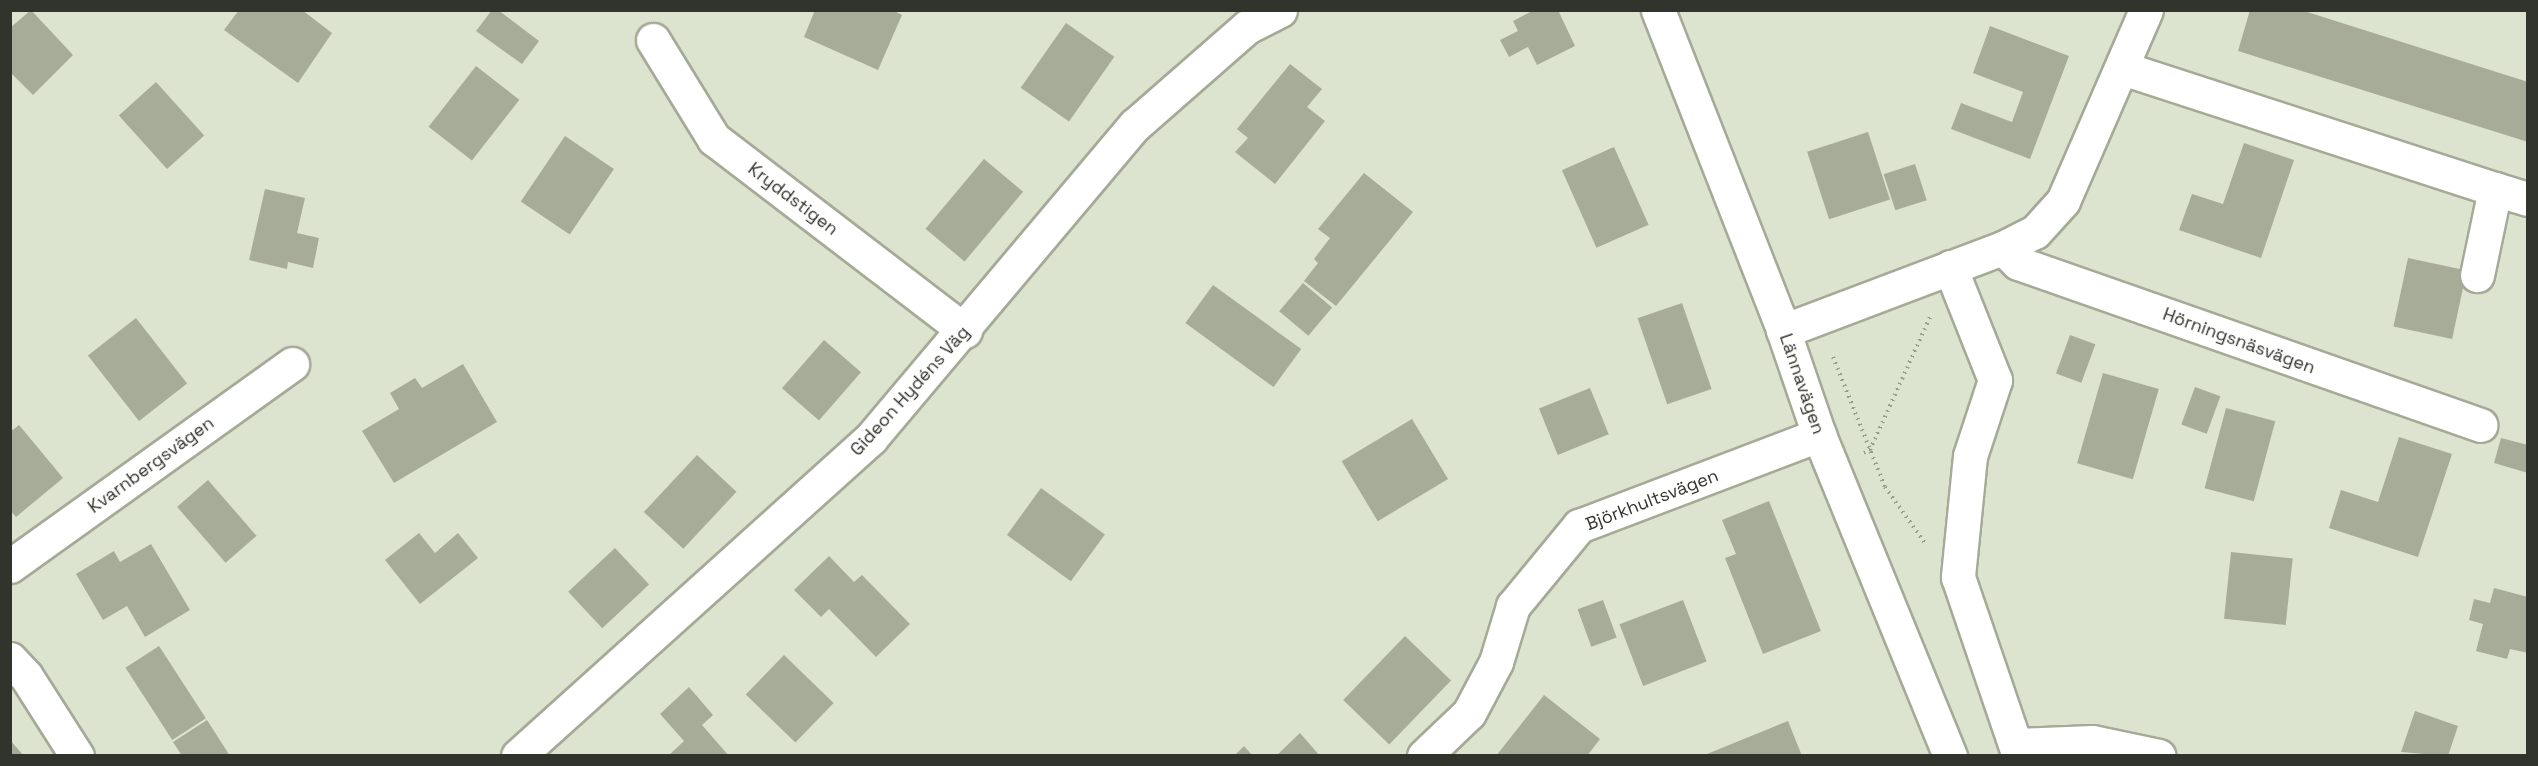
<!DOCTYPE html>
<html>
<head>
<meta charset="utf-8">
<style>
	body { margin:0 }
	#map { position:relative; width:2538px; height:766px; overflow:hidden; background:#dce3ce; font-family:"Space Grotesk",sans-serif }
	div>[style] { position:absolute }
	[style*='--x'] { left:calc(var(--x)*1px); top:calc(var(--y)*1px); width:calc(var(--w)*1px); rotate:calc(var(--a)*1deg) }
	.building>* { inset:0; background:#a6ac98; transform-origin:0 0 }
	.path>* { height:4px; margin-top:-2px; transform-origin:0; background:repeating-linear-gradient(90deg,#959b8b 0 1.5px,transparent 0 6px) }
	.roads { filter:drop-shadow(2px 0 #a4aa96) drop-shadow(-2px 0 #a4aa96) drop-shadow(0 2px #a4aa96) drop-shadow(0 -2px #a4aa96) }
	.minor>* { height:33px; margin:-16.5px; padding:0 16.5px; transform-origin:16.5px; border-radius:16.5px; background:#fff }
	span { translate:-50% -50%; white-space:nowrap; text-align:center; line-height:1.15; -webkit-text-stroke:4.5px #fff; paint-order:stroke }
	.street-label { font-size:18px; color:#31342c }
	.frame { position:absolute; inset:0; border:12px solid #31342c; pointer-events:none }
</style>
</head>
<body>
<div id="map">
	<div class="building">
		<div style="clip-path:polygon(31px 10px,73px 55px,33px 95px,10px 72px,10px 28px)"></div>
		<div style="clip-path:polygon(239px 10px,302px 10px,332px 33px,298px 83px,224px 30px)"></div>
		<div style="clip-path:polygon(492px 10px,498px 10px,539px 41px,522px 64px,476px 31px)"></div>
		<div style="clip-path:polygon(815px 10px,892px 10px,902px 15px,878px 70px,804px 37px)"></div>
		<div style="clip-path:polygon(1534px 10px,1558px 10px,1575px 46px,1537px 65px,1528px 47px,1509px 57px,1500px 40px,1518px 31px,1513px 21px)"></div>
		<div style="clip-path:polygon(2250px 10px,2301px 10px,2528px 82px,2528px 142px,2238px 51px)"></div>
		<div style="left:1066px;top:23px;width:59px;height:79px;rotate:35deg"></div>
		<div style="clip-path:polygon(1990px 26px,2069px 56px,2030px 159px,1951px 129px,1961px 103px,2012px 122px,2023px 92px,1973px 73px)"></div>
		<div style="clip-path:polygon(1290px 64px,1322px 89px,1307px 107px,1325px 121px,1275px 184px,1235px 152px,1248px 138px,1237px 129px)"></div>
		<div style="left:476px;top:66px;width:55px;height:77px;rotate:38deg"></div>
		<div style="left:156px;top:82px;width:72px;height:50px;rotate:48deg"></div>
		<div style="left:1868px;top:132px;width:71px;height:64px;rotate:72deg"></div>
		<div style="left:565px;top:136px;width:59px;height:79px;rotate:34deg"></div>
		<div style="clip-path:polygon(2244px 143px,2294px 160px,2261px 258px,2179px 230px,2192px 194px,2223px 204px)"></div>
		<div style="left:1614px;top:147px;width:85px;height:57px;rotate:66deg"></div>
		<div style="left:984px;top:159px;width:51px;height:91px;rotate:40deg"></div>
		<div style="left:1915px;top:164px;width:38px;height:33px;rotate:72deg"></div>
		<div style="clip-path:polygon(1364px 173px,1413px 212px,1336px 306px,1304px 281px,1318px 263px,1314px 259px,1330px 238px,1318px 229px)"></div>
		<div style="clip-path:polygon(265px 189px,305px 198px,297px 233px,319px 238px,313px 268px,288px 262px,287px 269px,249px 260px)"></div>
		<div style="left:2408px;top:258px;width:60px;height:70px;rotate:12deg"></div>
		<div style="left:1303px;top:283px;width:38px;height:37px;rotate:40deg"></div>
		<div style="left:1213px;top:285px;width:109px;height:47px;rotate:36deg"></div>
		<div style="left:1682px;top:303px;width:91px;height:47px;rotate:71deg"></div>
		<div style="left:136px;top:318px;width:83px;height:61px;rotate:52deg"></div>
		<div style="left:2070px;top:335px;width:27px;height:41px;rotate:20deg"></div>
		<div style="left:824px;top:340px;width:49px;height:64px;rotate:41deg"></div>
		<div style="clip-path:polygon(463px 364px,497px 422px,394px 483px,362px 431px,399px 409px,390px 393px,415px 378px,422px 388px)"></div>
		<div style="left:2103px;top:373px;width:58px;height:94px;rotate:16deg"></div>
		<div style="left:2195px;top:387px;width:27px;height:40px;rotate:20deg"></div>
		<div style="left:1590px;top:388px;width:50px;height:55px;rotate:68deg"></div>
		<div style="left:2226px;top:408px;width:51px;height:83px;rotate:15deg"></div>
		<div style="left:1412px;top:419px;width:70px;height:82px;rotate:59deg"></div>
		<div style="clip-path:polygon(19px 425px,63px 478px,16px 517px,10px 510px,10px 432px)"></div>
		<div style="clip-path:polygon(2399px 437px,2452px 454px,2418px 557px,2329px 528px,2341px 490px,2378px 502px)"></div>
		<div style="clip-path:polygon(2501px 438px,2528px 445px,2528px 473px,2494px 463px)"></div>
		<div style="left:697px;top:455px;width:54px;height:78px;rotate:43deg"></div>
		<div style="left:208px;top:480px;width:74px;height:41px;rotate:49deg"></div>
		<div style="left:1041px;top:488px;width:79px;height:58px;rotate:36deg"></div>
		<div style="clip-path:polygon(1769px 501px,1821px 631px,1763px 654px,1725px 558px,1736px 554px,1722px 520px)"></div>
		<div style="clip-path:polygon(419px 533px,435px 553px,458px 533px,478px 558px,420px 604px,385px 560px)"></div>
		<div style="clip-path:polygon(151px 544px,190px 610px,145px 637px,127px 606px,103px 620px,76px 574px,114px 551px,120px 562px)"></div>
		<div style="left:615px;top:548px;width:50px;height:64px;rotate:47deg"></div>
		<div style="left:2231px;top:552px;width:62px;height:67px;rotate:6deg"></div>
		<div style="clip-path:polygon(829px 556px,854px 582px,862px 575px,910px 624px,876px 657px,829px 609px,821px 617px,794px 590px)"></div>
		<div style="clip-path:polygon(2494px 588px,2528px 597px,2528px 653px,2510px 649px,2507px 659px,2476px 651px,2483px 624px,2469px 620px,2474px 599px,2490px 603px)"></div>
		<div style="left:1603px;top:600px;width:40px;height:27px;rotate:70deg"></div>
		<div style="left:1683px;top:600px;width:66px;height:68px;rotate:69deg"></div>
		<div style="left:1405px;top:636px;width:64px;height:89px;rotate:44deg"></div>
		<div style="left:159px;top:646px;width:86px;height:40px;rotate:57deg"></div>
		<div style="left:784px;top:655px;width:69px;height:55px;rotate:44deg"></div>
		<div style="clip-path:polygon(689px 687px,713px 715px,702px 725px,729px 756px,668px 756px,684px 741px,660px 714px)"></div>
		<div style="clip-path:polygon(1544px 695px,1600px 739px,1587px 756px,1496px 756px)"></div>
		<div style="clip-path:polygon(2415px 711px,2458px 726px,2448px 756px,2401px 752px)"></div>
		<div style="clip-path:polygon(207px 720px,230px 756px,182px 756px,173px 742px)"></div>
		<div style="clip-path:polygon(1788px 721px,1802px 756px,1708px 756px,1707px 754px)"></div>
		<div style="clip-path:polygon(1300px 733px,1320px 756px,1276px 756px)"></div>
		<div style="clip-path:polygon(10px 740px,24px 756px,10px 756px)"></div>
		<div style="clip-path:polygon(1244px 746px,1253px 756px,1234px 756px)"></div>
	</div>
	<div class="path">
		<div style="--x:1833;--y:357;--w:140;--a:68.2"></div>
		<div style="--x:1885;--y:487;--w:69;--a:54.5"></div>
		<div style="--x:1864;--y:453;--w:7;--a:-27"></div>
		<div style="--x:1870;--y:450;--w:148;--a:-65.7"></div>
	</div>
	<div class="roads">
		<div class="minor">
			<div style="--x:1658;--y:10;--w:331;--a:68.6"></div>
			<div style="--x:1779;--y:318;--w:124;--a:71.1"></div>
			<div style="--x:1819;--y:435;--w:347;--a:67.8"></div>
			<div style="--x:653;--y:40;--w:116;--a:58.4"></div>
			<div style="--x:714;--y:139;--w:316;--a:37.4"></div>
			<div style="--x:2122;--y:68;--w:392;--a:18"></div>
			<div style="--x:2495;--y:189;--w:88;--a:101.8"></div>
			<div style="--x:2495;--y:189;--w:34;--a:17"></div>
			<div style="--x:2003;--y:248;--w:21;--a:45"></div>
			<div style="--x:2018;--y:263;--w:490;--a:19.3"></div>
			<div style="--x:1950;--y:267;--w:122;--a:68.3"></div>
			<div style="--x:1995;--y:380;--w:80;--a:108.2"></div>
			<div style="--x:1970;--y:456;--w:122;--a:95.7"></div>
			<div style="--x:1958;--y:577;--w:189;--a:71.2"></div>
			<div style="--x:1783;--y:331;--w:235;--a:-20.7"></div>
			<div style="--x:2003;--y:248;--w:36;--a:-27"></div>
			<div style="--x:2035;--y:232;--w:42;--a:-47.9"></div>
			<div style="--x:2063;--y:201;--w:208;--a:-66.5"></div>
			<div style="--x:10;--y:566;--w:347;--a:-35.6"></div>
			<div style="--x:10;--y:659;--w:23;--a:47"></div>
			<div style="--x:26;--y:676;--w:95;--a:57.5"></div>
			<div style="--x:2017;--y:745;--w:75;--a:-2.3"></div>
			<div style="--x:2092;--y:742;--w:68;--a:11.8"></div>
			<div style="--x:518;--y:756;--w:475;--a:-42"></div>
			<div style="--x:871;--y:438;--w:409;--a:-49.9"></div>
			<div style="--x:1135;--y:125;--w:149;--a:-41.2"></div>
			<div style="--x:1247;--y:27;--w:37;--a:-27"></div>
			<div style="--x:1424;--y:756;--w:62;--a:-43.7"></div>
			<div style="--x:1469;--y:713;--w:58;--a:-62.1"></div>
			<div style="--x:1496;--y:662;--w:59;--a:-73.1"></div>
			<div style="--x:1513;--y:606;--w:104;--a:-50.5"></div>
			<div style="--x:1579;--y:526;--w:257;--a:-20.8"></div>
		</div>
	</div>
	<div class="street-label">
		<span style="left:793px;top:199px;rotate:37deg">Kryddstigen</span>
		<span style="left:2239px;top:341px;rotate:20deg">Hörningsnäsvägen</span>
		<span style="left:1802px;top:384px;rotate:71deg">Lännavägen</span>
		<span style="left:910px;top:391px;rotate:-48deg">Gideon Hydéns Väg</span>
		<span style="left:151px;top:465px;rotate:-36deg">Kvarnbergsvägen</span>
		<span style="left:1652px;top:500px;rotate:-21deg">Björkhultsvägen</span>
	</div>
	<div class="frame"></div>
</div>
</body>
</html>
